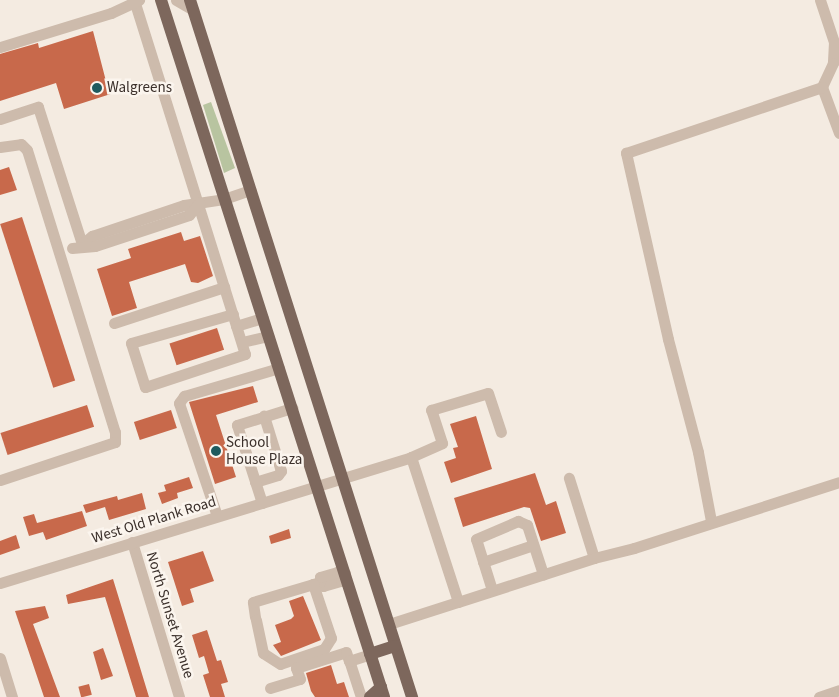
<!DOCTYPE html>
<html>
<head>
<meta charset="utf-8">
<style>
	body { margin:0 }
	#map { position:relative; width:839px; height:697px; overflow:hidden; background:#f4ebe1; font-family:"Source Sans 3",sans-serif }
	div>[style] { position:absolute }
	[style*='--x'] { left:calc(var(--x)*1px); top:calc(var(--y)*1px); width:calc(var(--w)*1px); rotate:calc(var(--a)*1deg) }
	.green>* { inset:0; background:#b8c4a0 }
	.building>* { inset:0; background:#c8694b; transform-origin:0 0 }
	.minor>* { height:11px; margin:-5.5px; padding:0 5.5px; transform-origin:5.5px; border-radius:5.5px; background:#cdbbac }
	.major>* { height:12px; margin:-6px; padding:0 6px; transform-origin:6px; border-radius:6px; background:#7d675c }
	.dots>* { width:14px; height:14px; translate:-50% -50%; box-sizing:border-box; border:2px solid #fbf5ee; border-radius:50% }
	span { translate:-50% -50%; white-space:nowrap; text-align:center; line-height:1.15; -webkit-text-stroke:5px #fbf5ee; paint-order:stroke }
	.poi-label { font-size:15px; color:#3b302b }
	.left { translate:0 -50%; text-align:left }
	.street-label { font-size:15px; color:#3b302b }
</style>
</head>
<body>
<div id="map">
	<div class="green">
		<div style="clip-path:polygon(211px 102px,235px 168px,224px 173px,203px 105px)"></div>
	</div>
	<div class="building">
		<div style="clip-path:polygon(93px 31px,107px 85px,117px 82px,120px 91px,64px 109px,56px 83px,0 101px,0 54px,38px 43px,39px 48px)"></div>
		<div style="clip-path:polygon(9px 167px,17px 190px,0 195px,0 170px)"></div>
		<div style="left:22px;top:217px;width:172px;height:23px;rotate:72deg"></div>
		<div style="clip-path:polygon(181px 232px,184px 241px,200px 236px,213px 276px,198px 283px,191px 282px,185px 264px,129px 282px,137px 308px,112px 316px,97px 269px,131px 258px,128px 249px)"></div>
		<div style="left:217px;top:328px;width:23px;height:50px;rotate:72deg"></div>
		<div style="clip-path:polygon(253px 386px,258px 402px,216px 415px,236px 477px,215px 484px,189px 402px)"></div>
		<div style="left:87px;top:405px;width:23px;height:91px;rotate:72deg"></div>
		<div style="left:171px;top:410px;width:19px;height:39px;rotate:72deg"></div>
		<div style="clip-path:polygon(476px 416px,492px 469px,451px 483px,444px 462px,456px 458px,453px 448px,458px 447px,450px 424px)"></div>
		<div style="clip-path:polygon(535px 473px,546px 505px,556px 501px,566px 533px,541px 541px,530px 508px,524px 507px,463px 527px,454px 498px)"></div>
		<div style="clip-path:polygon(189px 477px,193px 488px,177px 493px,178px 498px,162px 504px,158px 493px,166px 491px,164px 485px)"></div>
		<div style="clip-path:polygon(142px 493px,146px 509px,109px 520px,105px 507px,86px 513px,83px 505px,117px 496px,118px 500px)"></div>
		<div style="clip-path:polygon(82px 511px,87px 526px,46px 540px,43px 532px,29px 536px,23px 517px,34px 514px,37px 523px)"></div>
		<div style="clip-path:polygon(289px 529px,291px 538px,271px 544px,269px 536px)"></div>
		<div style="clip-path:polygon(16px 535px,20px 548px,0 555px,0 541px)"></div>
		<div style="clip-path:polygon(203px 551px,214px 581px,190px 589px,194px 602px,182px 606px,168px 562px)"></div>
		<div style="clip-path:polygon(113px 579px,128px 628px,149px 697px,136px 697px,105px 597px,68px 604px,66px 595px)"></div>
		<div style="clip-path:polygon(303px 596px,321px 640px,281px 656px,273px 645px,281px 642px,275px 625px,291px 619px,294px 616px,289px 601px)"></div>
		<div style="clip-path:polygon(45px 606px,49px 618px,33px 624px,60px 697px,44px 697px,15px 611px)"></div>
		<div style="clip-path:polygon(207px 630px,217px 661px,221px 660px,228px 682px,221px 684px,225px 697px,210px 697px,203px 675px,209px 673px,204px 656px,199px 658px,192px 635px)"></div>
		<div style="clip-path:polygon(103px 648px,113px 676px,101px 680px,93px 652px)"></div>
		<div style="clip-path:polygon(331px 665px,337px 684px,344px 682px,349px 697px,315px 697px,311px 691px,306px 673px)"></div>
		<div style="left:89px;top:684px;width:11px;height:11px;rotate:75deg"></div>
	</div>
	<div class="minor">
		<div style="--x:134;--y:0;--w:371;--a:72.6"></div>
		<div style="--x:245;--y:354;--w:105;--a:161.7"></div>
		<div style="--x:145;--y:387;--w:46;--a:-107.7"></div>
		<div style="--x:131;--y:343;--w:106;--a:-15.9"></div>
		<div style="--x:176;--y:0;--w:20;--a:30"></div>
		<div style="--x:820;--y:0;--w:44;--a:71.6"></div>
		<div style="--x:834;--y:42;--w:21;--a:93"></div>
		<div style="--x:833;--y:63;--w:26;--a:115"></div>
		<div style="--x:822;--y:87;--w:49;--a:69.7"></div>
		<div style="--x:0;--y:47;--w:116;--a:-17"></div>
		<div style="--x:111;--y:13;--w:31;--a:-25"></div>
		<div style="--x:0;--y:119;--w:40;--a:-18"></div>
		<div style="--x:38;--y:107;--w:144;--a:72.2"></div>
		<div style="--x:0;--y:147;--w:21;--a:-8"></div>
		<div style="--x:21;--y:144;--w:8;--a:45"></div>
		<div style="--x:27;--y:150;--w:295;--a:72.7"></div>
		<div style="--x:115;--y:432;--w:10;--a:90"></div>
		<div style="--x:115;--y:442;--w:121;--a:161.7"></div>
		<div style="--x:82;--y:244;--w:13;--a:-39"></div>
		<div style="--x:92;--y:236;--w:97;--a:-18.6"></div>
		<div style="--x:184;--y:205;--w:40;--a:-8.5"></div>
		<div style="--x:224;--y:199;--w:28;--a:-19"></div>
		<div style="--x:72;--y:248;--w:23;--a:-5"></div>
		<div style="--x:95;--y:246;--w:99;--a:-18.3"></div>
		<div style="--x:189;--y:215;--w:16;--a:-50"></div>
		<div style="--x:114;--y:323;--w:116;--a:-18.1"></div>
		<div style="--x:236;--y:326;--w:28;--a:-17"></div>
		<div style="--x:242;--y:342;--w:27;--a:-13"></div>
		<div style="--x:411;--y:457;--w:152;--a:72"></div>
		<div style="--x:458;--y:602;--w:143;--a:-17.9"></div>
		<div style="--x:594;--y:558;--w:84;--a:-107.4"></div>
		<div style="--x:255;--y:482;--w:24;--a:-17"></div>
		<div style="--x:278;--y:475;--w:5;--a:-53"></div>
		<div style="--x:281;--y:471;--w:58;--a:-107.2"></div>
		<div style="--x:262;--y:503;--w:82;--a:-107.8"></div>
		<div style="--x:237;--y:425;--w:58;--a:-17.2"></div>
		<div style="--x:217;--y:516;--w:119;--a:-108.6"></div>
		<div style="--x:179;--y:403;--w:9;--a:-54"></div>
		<div style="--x:184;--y:396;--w:99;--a:-16.4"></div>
		<div style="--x:711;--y:521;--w:70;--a:-100.7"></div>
		<div style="--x:698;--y:452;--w:117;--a:-104.9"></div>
		<div style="--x:668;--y:339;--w:191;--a:-102.7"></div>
		<div style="--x:626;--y:153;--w:207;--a:-18.6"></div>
		<div style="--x:132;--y:542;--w:162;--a:73.1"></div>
		<div style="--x:594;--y:558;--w:41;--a:-14"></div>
		<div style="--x:634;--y:548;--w:215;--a:-17.8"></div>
		<div style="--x:483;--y:562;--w:53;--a:-18.8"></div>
		<div style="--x:320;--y:582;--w:5;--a:53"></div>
		<div style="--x:323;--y:586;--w:19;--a:-16"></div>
		<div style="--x:341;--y:581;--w:7;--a:-82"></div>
		<div style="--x:0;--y:583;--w:430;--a:-17"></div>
		<div style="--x:411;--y:457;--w:34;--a:-24"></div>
		<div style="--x:442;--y:443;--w:35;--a:-108"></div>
		<div style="--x:431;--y:410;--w:59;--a:-16.6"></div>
		<div style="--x:488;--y:393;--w:41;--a:71.6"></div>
		<div style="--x:313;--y:584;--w:7;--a:-16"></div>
		<div style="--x:320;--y:582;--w:5;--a:-90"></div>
		<div style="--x:320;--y:577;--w:18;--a:-16"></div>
		<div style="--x:337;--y:572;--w:8;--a:7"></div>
		<div style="--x:492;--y:590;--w:53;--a:-107.4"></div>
		<div style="--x:476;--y:539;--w:46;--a:-23.2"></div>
		<div style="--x:518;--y:521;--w:10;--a:24"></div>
		<div style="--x:527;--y:525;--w:52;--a:71.9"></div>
		<div style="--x:255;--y:617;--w:15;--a:-98"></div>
		<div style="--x:253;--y:602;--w:63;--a:-16.7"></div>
		<div style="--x:313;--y:584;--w:57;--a:71.6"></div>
		<div style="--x:331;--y:638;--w:13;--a:122"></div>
		<div style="--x:324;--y:649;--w:46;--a:161.2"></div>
		<div style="--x:280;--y:664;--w:20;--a:-147"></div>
		<div style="--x:263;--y:653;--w:34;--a:-102"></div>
		<div style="--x:389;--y:624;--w:72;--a:-17.7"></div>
		<div style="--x:0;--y:658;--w:41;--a:72.9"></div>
		<div style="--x:270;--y:688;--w:31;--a:-17"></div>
		<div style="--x:300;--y:679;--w:12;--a:-110"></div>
		<div style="--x:296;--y:668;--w:52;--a:-17.7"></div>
		<div style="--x:346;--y:652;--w:9;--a:72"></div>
		<div style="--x:361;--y:697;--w:38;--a:-108"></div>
		<div style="--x:349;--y:661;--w:22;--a:-18"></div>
		<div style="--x:819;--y:697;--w:21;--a:-19"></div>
	</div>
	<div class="major">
		<div style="--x:161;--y:0;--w:732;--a:72.26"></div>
		<div style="--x:190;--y:0;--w:732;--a:72.33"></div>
		<div style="--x:370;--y:654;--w:26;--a:-18"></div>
		<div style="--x:370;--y:697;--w:15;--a:-42"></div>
	</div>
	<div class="dots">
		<div style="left:97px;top:88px;background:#1f5a5e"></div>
		<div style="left:216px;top:451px;background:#1f5a5e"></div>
	</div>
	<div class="poi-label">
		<span class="left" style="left:107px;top:88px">Walgreens</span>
		<span class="left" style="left:226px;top:451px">School<br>House Plaza</span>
	</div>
	<div class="street-label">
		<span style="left:154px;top:520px;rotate:-17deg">West Old Plank Road</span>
		<span style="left:170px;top:615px;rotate:73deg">North Sunset Avenue</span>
	</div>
</div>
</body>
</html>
